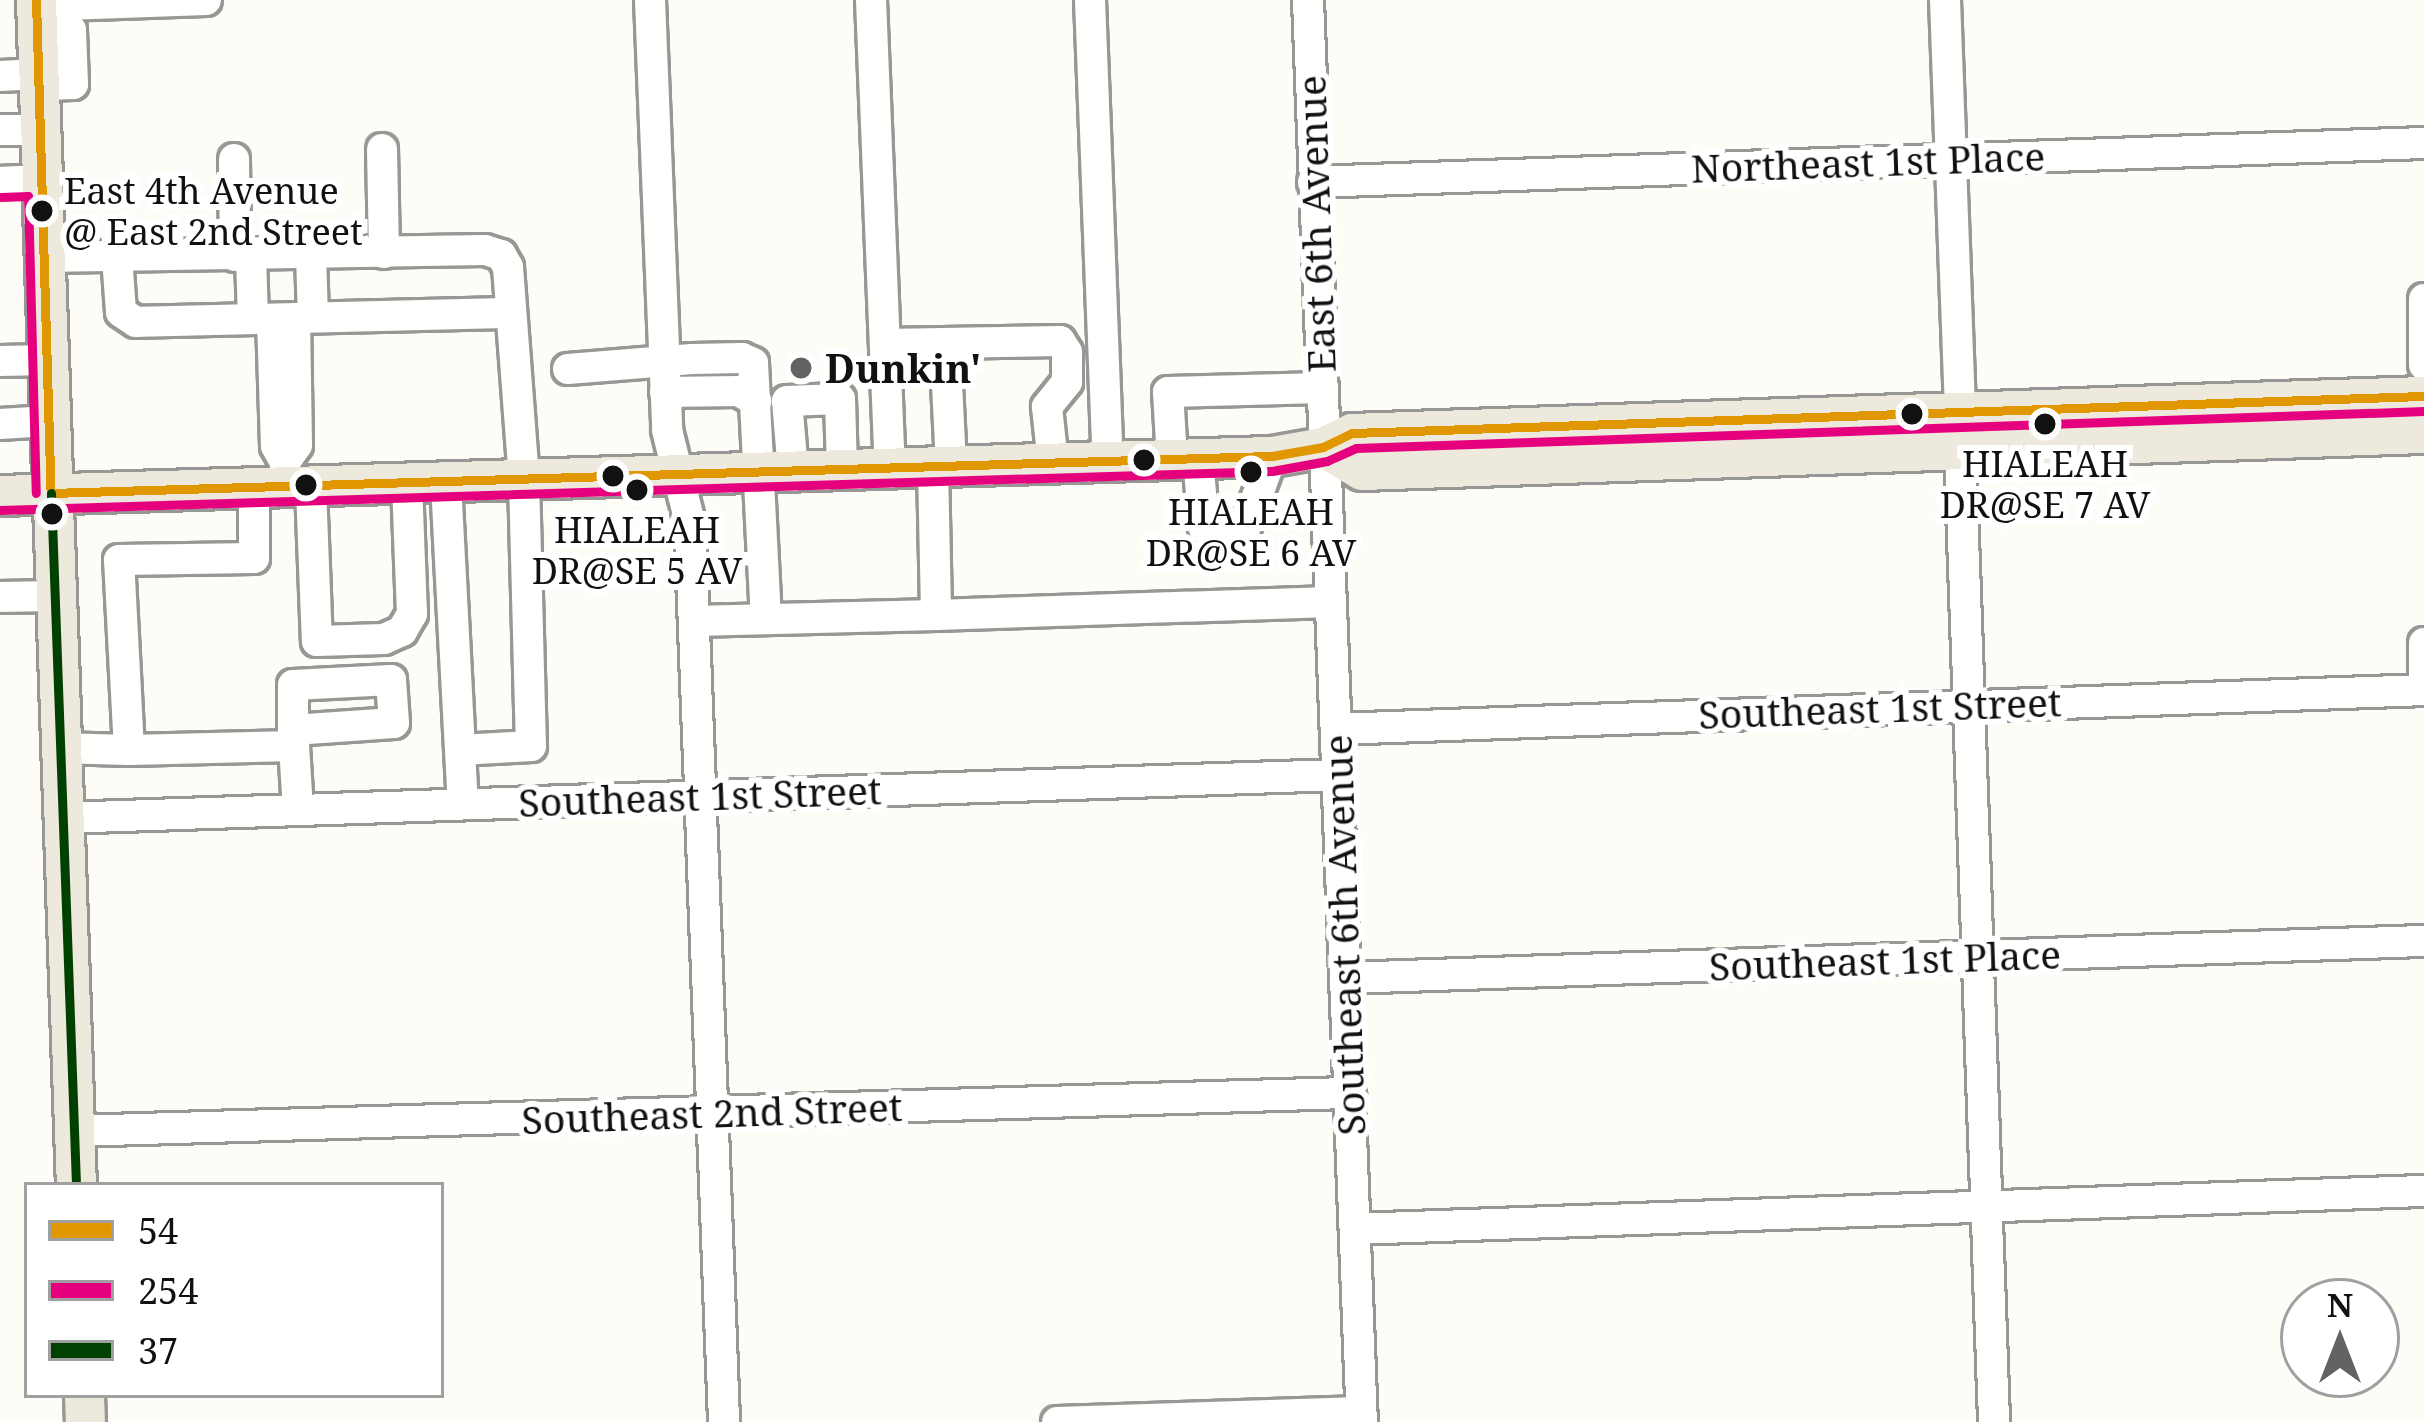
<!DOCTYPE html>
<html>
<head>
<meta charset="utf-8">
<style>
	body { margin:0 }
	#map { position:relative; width:2424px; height:1422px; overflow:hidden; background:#fdfcf7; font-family:"Noto Serif",serif }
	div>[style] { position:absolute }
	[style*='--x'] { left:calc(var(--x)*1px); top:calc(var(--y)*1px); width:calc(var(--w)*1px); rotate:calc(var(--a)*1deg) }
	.roads { filter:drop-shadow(3px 0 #979795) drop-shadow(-3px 0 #979795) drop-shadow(0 3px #979795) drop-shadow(0 -3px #979795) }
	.minor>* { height:30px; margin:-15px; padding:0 15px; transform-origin:15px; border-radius:15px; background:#fffffe }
	.major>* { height:39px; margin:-19.5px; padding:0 19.5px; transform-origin:19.5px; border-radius:19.5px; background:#ede9dc }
	.bus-1>* { height:9px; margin:-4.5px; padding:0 4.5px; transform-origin:4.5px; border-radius:4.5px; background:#e09702 }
	.bus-2>* { height:9px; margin:-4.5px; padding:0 4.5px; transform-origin:4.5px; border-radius:4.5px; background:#e5007d }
	.bus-3>* { height:9px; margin:-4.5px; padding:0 4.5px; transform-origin:4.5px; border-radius:4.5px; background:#004000 }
	.dots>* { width:33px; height:33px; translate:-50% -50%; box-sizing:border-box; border:6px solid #fff; border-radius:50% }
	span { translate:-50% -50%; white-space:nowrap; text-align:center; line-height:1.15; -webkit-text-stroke:12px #fff; paint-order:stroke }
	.bus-label { font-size:36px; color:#111 }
	.left { translate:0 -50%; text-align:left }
	.street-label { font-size:39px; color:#111 }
	.poi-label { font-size:39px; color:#111; font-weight:700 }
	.legend { position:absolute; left:24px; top:1182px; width:420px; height:216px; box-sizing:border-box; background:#fff; border:3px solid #a0a0a0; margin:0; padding:15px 21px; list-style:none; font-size:36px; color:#111 }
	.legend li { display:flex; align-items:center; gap:24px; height:60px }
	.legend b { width:60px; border:3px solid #a0a0a0 }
	.north { position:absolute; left:2280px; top:1278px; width:120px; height:120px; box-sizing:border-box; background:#fff; border:3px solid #a0a0a0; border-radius:50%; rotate:0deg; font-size:33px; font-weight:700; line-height:48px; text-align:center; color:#111 }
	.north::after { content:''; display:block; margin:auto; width:42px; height:54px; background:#646362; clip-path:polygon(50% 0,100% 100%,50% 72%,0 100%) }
</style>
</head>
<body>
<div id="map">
	<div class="roads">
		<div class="minor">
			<div style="--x:650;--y:0;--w:430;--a:87.7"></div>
			<div style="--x:667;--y:430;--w:96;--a:76.1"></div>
			<div style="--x:690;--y:523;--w:900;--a:87.83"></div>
			<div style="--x:871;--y:0;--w:468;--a:87.7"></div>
			<div style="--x:1090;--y:0;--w:462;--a:87.8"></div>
			<div style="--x:1308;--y:0;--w:1423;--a:87.83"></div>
			<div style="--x:1945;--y:0;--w:412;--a:87.9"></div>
			<div style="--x:36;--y:6;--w:170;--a:-2"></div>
			<div style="--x:37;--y:30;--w:34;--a:0"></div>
			<div style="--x:71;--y:30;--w:54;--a:87.9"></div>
			<div style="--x:73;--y:84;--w:34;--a:178"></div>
			<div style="--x:0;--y:76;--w:39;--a:-3"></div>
			<div style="--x:0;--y:130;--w:41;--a:0"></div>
			<div style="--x:382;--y:149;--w:104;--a:88.9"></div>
			<div style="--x:234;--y:159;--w:97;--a:89.4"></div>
			<div style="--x:0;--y:182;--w:43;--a:-2.7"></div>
			<div style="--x:1313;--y:182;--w:1112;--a:-2.01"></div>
			<div style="--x:311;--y:255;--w:62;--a:88.2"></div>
			<div style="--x:251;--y:256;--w:63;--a:88.2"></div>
			<div style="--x:44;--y:257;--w:441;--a:-0.9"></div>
			<div style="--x:485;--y:250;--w:17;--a:17"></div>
			<div style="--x:501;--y:255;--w:14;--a:60"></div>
			<div style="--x:508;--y:267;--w:214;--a:85.7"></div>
			<div style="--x:524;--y:480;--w:266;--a:88.5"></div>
			<div style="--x:531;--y:746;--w:71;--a:176.8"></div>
			<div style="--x:117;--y:257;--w:55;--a:85.8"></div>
			<div style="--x:121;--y:312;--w:18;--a:34"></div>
			<div style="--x:136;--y:322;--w:375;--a:-1.4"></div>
			<div style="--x:2424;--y:299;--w:66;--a:90"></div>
			<div style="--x:272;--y:319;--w:127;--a:88.2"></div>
			<div style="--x:276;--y:446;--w:18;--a:61"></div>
			<div style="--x:285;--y:462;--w:26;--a:90"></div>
			<div style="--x:945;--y:343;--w:124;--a:87.2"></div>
			<div style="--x:885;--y:344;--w:175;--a:-1"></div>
			<div style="--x:1060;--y:341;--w:13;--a:58"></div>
			<div style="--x:1067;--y:352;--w:30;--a:90"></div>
			<div style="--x:1067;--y:382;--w:32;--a:129"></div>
			<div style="--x:1047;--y:407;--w:56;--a:83.9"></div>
			<div style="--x:0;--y:361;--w:47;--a:-1.2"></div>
			<div style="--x:568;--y:369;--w:124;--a:-4.6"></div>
			<div style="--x:692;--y:359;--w:50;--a:-1.1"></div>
			<div style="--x:742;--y:358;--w:12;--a:24"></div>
			<div style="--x:753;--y:363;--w:256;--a:87.1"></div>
			<div style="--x:665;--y:392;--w:73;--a:-0.8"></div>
			<div style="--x:738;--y:391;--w:21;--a:29"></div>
			<div style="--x:0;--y:424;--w:49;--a:-3.5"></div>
			<div style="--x:1960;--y:451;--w:972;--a:87.99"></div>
			<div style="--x:1198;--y:458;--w:70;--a:85.1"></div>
			<div style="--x:1204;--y:528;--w:42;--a:-2.7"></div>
			<div style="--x:1246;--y:526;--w:75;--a:-69.6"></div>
			<div style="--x:1172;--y:459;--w:67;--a:-93.4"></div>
			<div style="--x:1168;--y:392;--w:154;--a:-1.5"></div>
			<div style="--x:285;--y:462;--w:21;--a:-55"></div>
			<div style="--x:297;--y:445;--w:127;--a:-90.9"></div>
			<div style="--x:933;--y:467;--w:148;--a:88.8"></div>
			<div style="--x:936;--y:615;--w:395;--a:-1.9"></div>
			<div style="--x:793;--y:471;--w:70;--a:-94.9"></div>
			<div style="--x:787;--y:401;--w:53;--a:-2.2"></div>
			<div style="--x:840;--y:399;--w:71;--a:88.4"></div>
			<div style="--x:446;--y:483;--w:321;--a:87"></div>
			<div style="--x:311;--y:488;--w:153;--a:87.8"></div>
			<div style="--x:317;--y:641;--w:67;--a:-1.7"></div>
			<div style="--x:384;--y:639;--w:20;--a:-24"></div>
			<div style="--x:402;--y:631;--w:20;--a:-60"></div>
			<div style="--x:412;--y:614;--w:130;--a:-92.2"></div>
			<div style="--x:0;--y:597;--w:54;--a:-1.1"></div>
			<div style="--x:694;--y:621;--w:242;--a:-1.4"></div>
			<div style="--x:2424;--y:643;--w:38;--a:90"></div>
			<div style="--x:1336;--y:729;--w:1089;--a:-2.05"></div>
			<div style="--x:293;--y:730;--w:101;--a:-4"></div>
			<div style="--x:394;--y:723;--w:43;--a:-94"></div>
			<div style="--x:391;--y:680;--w:98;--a:177.1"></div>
			<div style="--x:293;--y:685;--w:45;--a:90"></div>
			<div style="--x:293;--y:730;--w:16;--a:86"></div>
			<div style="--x:59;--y:748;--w:70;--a:1.6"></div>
			<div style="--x:129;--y:750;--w:190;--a:-93"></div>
			<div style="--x:119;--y:560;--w:135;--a:-0.8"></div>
			<div style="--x:254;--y:558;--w:68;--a:-90"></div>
			<div style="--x:129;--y:750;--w:165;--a:-1.4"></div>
			<div style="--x:294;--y:746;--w:63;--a:86.4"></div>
			<div style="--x:62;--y:818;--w:1277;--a:-1.93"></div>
			<div style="--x:1346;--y:978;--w:1079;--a:-1.97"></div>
			<div style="--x:74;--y:1131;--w:1277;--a:-1.71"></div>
			<div style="--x:1355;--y:1229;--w:1070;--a:-2.04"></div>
			<div style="--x:1057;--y:1422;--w:304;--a:-1.9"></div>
		</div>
		<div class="major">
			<div style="--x:36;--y:0;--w:1186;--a:88.07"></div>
			<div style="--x:1323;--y:447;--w:45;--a:30.5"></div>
			<div style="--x:1362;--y:470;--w:1063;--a:-2"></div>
			<div style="--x:0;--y:495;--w:1273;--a:-1.76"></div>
			<div style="--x:1272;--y:456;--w:52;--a:-10"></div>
			<div style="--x:1323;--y:447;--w:32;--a:-26"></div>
			<div style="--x:1352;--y:433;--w:1073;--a:-1.98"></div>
			<div style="--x:84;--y:1395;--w:27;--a:88"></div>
		</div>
	</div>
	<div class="bus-1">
		<div style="--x:36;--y:0;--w:493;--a:88.3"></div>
		<div style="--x:51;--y:493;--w:1222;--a:-1.74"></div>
		<div style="--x:1272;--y:456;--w:52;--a:-10"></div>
		<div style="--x:1323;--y:447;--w:32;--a:-26"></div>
		<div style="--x:1352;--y:433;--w:1073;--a:-1.98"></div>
	</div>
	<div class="bus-2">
		<div style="--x:1;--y:197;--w:27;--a:-2"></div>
		<div style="--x:28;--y:196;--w:297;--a:88.5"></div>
		<div style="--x:0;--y:510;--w:1273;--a:-1.76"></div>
		<div style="--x:1272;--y:471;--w:56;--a:-10.3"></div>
		<div style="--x:1327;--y:461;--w:32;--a:-24"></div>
		<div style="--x:1356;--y:448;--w:1069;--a:-1.98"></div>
	</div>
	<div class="bus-3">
		<div style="--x:51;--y:493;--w:692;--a:87.93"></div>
	</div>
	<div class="dots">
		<div style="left:42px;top:211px;background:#111"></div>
		<div style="left:801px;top:368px;background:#646362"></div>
		<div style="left:1912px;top:414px;background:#111"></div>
		<div style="left:2045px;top:424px;background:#111"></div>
		<div style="left:1144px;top:460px;background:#111"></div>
		<div style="left:1251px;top:472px;background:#111"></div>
		<div style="left:613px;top:476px;background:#111"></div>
		<div style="left:306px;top:485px;background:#111"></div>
		<div style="left:637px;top:490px;background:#111"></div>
		<div style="left:52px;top:514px;background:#111"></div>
	</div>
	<div class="bus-label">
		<span class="left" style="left:64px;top:211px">East 4th Avenue<br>@ East 2nd Street</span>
		<span style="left:2045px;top:484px">HIALEAH<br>DR@SE 7 AV</span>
		<span style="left:1251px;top:532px">HIALEAH<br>DR@SE 6 AV</span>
		<span style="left:637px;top:550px">HIALEAH<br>DR@SE 5 AV</span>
	</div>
	<div class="street-label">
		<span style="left:1868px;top:162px;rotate:-2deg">Northeast 1st Place</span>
		<span style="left:1316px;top:224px;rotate:-92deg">East 6th Avenue</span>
		<span style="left:1880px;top:708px;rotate:-2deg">Southeast 1st Street</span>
		<span style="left:700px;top:796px;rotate:-2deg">Southeast 1st Street</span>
		<span style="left:1344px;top:935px;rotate:-92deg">Southeast 6th Avenue</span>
		<span style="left:1885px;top:960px;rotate:-2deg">Southeast 1st Place</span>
		<span style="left:712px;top:1113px;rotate:-2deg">Southeast 2nd Street</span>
	</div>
	<div class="poi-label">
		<span class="left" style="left:825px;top:368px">Dunkin'</span>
	</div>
	<ul class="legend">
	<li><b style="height:15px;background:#e09702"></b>54</li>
	<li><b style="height:15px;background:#e5007d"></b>254</li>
	<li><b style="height:15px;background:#004000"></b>37</li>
	</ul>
	<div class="north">N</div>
</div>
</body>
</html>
